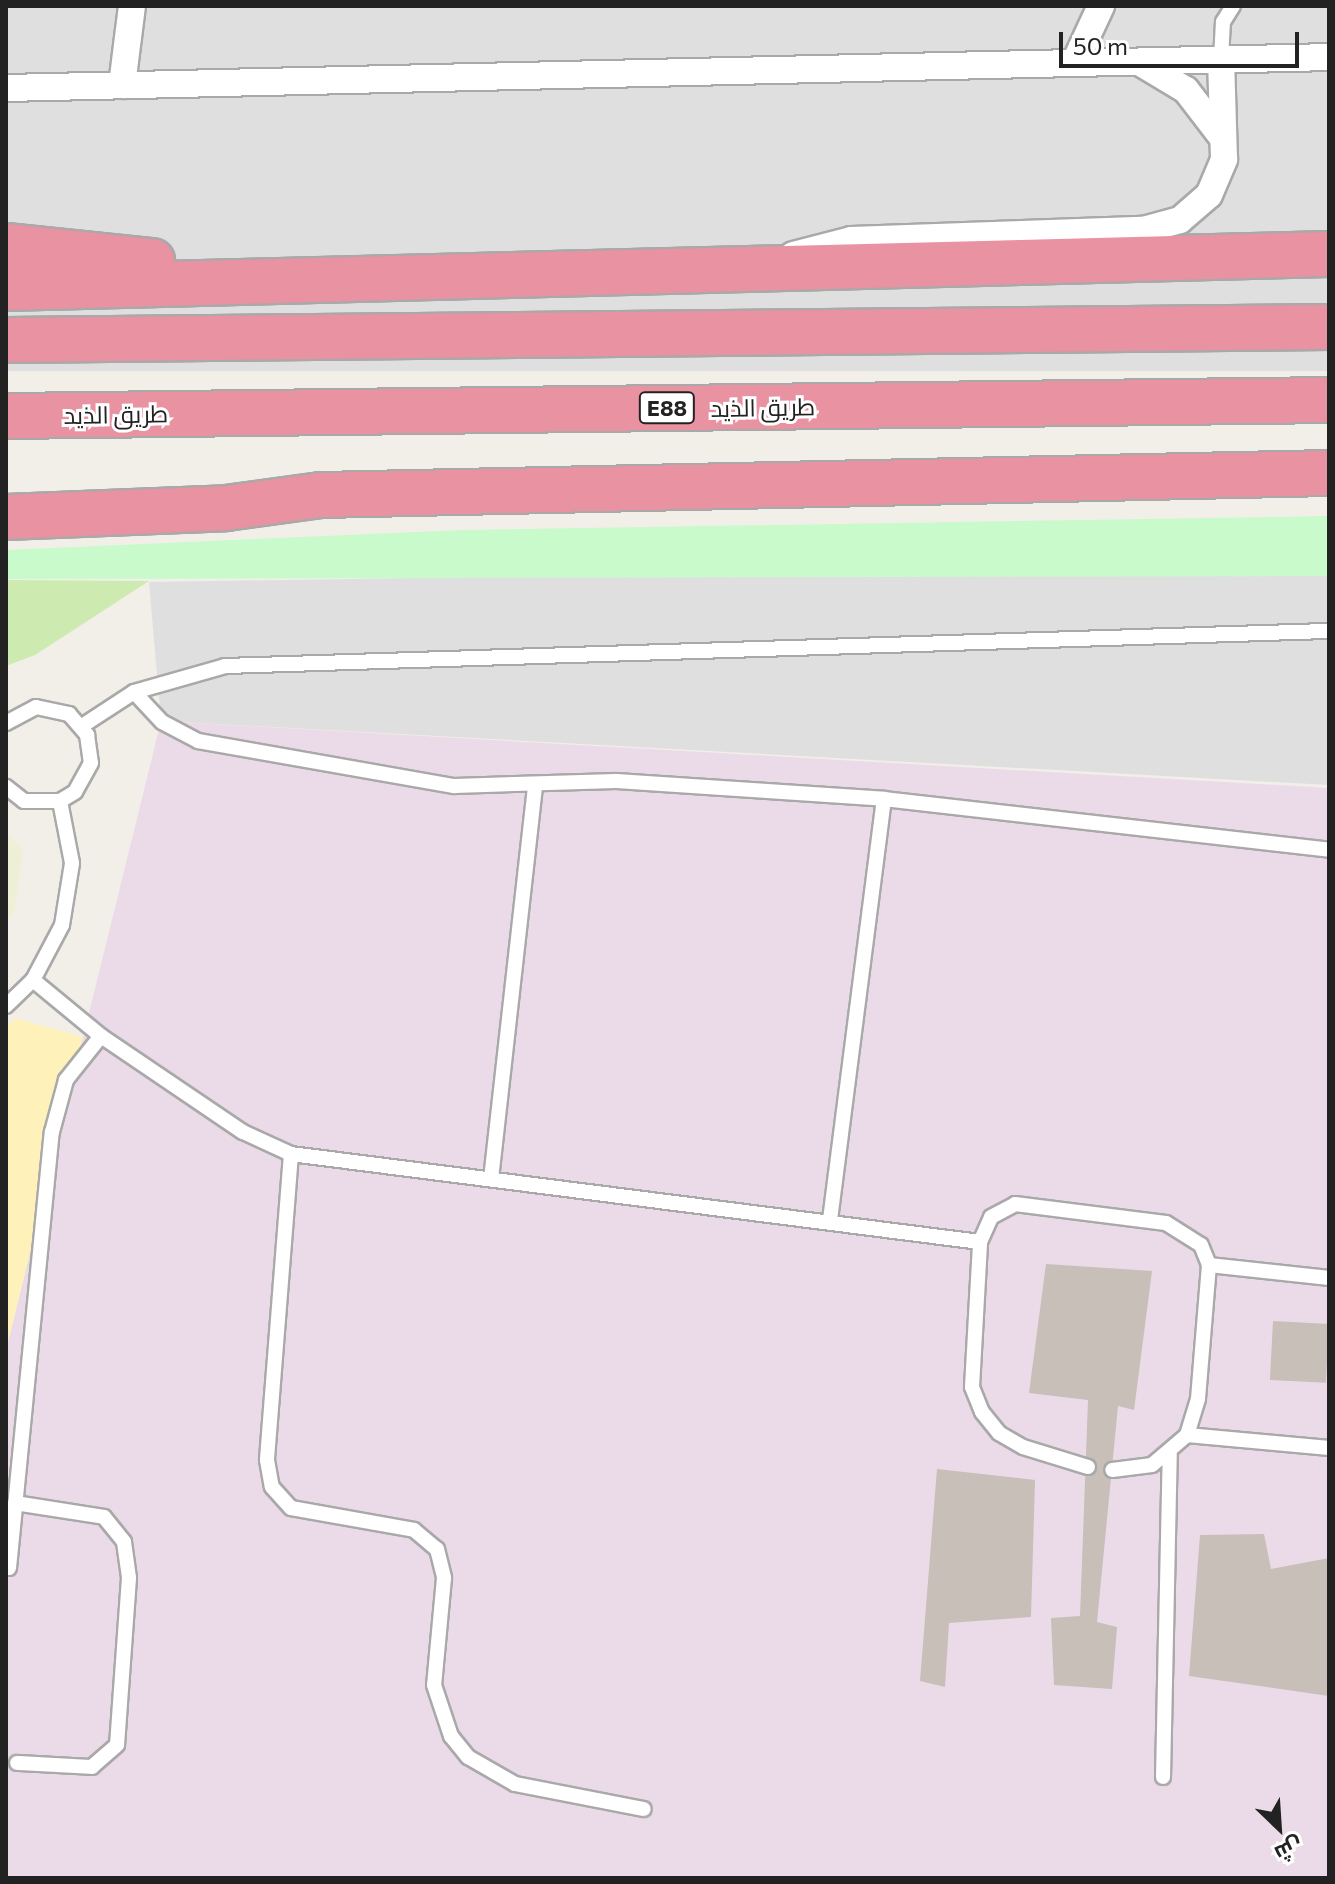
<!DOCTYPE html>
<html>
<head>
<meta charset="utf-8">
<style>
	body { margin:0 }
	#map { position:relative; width:1335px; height:1884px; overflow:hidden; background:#f2efe9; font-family:Commissioner,Cairo,sans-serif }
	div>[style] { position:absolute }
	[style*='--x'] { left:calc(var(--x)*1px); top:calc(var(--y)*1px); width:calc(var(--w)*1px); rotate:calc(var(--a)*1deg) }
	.residential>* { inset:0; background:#e0dfdf; transform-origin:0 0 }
	.industrial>* { inset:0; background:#ebdbe8 }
	.farmland>* { inset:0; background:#eef0d5 }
	.grass>* { inset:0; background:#cdebb0 }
	.sand>* { inset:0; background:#fff1ba }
	.park>* { inset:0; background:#c8facc }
	.building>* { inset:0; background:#c7bfb8; transform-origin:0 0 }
	.roads { filter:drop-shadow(2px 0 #a9a9a9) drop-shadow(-2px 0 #a9a9a9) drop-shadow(0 2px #a9a9a9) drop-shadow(0 -2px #a9a9a9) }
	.lane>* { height:14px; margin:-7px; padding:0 7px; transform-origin:7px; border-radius:7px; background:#fff }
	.street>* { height:26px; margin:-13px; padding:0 13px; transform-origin:13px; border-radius:13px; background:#fff }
	.highway>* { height:44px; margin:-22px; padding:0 22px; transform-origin:22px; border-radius:22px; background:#e892a2 }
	span { translate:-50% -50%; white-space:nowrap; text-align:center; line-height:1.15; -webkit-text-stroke:6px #fff; paint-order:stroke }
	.shield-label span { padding:2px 6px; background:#fff; border:2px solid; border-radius:6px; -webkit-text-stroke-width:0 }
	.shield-label { font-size:22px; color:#222; font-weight:700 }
	.street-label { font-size:24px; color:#222 }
	.frame { position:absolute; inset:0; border:8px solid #222; pointer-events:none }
	.north { position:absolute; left:1239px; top:1788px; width:80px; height:80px; -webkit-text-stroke:6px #fff; paint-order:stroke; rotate:155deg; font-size:22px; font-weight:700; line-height:32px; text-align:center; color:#222 }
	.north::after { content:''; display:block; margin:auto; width:28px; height:36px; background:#222; clip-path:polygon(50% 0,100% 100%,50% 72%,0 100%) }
	.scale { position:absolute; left:1059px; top:32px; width:240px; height:36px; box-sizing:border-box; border:4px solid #222; border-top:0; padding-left:10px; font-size:24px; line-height:28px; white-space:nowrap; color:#222; -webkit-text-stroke:6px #fff; paint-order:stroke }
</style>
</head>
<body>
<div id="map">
	<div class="residential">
		<div style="left:6px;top:6px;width:1323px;height:365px"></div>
		<div style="clip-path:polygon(1329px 564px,1329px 785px,161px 721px,149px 582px)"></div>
	</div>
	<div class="industrial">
		<div style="clip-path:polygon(161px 721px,1329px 788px,1329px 1878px,6px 1878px,6px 1350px)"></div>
	</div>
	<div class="farmland">
		<div style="clip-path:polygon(6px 832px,23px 850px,14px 913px,6px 921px)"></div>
	</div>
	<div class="grass">
		<div style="clip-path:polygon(6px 580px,149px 581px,35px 655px,6px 666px)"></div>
	</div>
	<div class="sand">
		<div style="clip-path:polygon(15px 1018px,83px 1037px,6px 1350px,6px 1028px)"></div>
	</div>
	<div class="park">
		<div style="clip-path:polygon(1329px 516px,1329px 576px,6px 579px,6px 550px,462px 530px)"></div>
	</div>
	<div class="building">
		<div style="clip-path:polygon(1046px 1264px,1152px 1271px,1134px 1410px,1118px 1406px,1097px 1622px,1117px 1627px,1112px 1689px,1054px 1685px,1051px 1618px,1080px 1616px,1088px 1400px,1029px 1393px)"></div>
		<div style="left:1273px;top:1321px;width:56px;height:59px;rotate:3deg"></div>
		<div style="clip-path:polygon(937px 1469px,1035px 1480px,1031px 1617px,949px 1623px,945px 1687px,920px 1681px)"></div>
		<div style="clip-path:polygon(1264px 1534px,1271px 1569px,1329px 1558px,1329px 1696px,1189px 1676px,1200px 1535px)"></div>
	</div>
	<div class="roads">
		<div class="lane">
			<div style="--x:1221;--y:59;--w:37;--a:-87"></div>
			<div style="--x:1223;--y:22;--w:19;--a:-58"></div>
			<div style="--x:134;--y:692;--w:41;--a:47"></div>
			<div style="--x:162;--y:722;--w:41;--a:27.8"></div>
			<div style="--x:198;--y:741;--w:260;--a:10"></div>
			<div style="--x:454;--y:786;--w:162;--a:-1.8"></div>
			<div style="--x:616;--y:781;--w:269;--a:3.8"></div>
			<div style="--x:884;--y:799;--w:448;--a:6.5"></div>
			<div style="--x:6;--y:723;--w:34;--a:-28"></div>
			<div style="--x:36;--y:707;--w:34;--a:12"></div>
			<div style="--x:69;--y:714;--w:28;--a:49"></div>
			<div style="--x:87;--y:735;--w:28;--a:82"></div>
			<div style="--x:91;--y:763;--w:33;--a:119"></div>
			<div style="--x:75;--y:792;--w:17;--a:149"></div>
			<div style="--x:60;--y:801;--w:36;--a:180"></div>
			<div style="--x:24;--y:801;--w:23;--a:-142"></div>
			<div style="--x:82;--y:726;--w:62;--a:-33.2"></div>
			<div style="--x:134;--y:692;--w:95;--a:-15.9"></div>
			<div style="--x:225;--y:666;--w:1105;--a:-1.82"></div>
			<div style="--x:33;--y:980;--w:88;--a:39.5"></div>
			<div style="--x:101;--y:1036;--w:171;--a:34.1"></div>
			<div style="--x:243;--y:1132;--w:53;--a:24.6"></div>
			<div style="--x:291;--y:1154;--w:695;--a:7.28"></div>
			<div style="--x:6;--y:1006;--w:37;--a:-44"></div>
			<div style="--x:33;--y:980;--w:62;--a:-62.2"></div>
			<div style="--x:62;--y:925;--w:63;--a:-80.8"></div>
			<div style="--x:72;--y:863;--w:63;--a:-101"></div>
			<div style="--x:291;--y:1154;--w:307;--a:94.5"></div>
			<div style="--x:267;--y:1460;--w:27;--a:80"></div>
			<div style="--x:272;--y:1487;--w:28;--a:48"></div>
			<div style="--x:291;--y:1508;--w:125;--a:10.1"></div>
			<div style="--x:414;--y:1530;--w:30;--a:40"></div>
			<div style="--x:437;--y:1549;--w:30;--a:76"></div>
			<div style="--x:444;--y:1578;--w:107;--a:95.3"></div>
			<div style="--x:434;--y:1685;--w:54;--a:71.6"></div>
			<div style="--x:451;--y:1736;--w:27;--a:51"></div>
			<div style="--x:468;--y:1757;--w:54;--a:29.9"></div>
			<div style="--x:515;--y:1784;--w:131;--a:11"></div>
			<div style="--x:491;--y:1179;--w:397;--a:-83.6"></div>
			<div style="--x:830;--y:1220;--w:424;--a:-82.7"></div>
			<div style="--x:1209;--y:1265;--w:121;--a:6.2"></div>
			<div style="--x:1187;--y:1435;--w:143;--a:5.2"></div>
			<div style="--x:1088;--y:1467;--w:68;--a:-162.9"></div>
			<div style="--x:1023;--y:1447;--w:28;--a:-150"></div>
			<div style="--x:999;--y:1433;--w:27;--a:-129"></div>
			<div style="--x:982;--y:1412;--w:27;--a:-112"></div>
			<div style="--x:972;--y:1387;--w:145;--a:-86.8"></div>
			<div style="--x:980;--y:1242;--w:27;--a:-66"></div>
			<div style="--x:991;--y:1217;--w:27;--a:-28"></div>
			<div style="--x:1015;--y:1204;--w:152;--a:7.2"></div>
			<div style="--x:1166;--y:1223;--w:41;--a:32.2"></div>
			<div style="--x:1201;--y:1245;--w:22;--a:68"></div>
			<div style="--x:1209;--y:1265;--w:134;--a:94.7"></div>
			<div style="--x:1198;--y:1399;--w:38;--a:107"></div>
			<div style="--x:1187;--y:1435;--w:46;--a:139.4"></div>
			<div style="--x:1152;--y:1465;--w:40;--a:172.9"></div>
			<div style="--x:15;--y:1503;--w:90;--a:8.9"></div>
			<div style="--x:104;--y:1517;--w:32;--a:51"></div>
			<div style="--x:124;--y:1542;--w:36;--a:82"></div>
			<div style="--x:129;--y:1578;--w:167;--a:94.1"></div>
			<div style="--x:117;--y:1745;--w:33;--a:139"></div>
			<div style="--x:92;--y:1767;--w:75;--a:-176.9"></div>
			<div style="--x:9;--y:1568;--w:438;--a:-84.4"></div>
			<div style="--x:52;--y:1132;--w:54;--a:-74.9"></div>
			<div style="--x:66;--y:1080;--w:56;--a:-51.5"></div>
			<div style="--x:1163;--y:1777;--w:323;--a:-88.8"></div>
		</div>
		<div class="street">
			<div style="--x:1075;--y:62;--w:62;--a:-65.1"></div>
			<div style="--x:1141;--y:63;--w:52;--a:31"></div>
			<div style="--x:1186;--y:90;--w:59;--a:52.5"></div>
			<div style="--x:122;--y:85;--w:80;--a:-82.8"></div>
			<div style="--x:6;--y:88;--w:1323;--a:-1.34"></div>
			<div style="--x:793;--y:255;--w:60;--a:-14.5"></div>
			<div style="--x:851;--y:240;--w:292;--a:-2"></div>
			<div style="--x:1143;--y:230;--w:38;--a:-15"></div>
			<div style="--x:1180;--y:220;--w:38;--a:-41"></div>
			<div style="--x:1209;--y:195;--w:39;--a:-67"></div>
			<div style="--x:1224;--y:159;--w:100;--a:-91.7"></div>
		</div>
		<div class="highway">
			<div style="--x:6;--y:246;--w:147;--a:5.9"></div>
			<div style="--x:6;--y:288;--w:1323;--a:-1.47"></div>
			<div style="--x:6;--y:340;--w:1323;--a:-0.56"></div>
			<div style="--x:6;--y:416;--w:1323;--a:-0.69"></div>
			<div style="--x:6;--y:517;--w:220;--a:-2.3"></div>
			<div style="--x:226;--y:508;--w:96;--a:-7.8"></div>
			<div style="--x:321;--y:495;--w:1008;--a:-1.25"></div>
		</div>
	</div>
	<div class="shield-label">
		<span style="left:667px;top:408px">E88</span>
	</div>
	<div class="street-label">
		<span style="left:763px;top:407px;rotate:-1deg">طريق الذيد</span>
		<span style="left:116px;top:414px;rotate:-1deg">طريق الذيد</span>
	</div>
	<div class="frame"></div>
	<div class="north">ش</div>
	<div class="scale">50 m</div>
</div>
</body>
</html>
